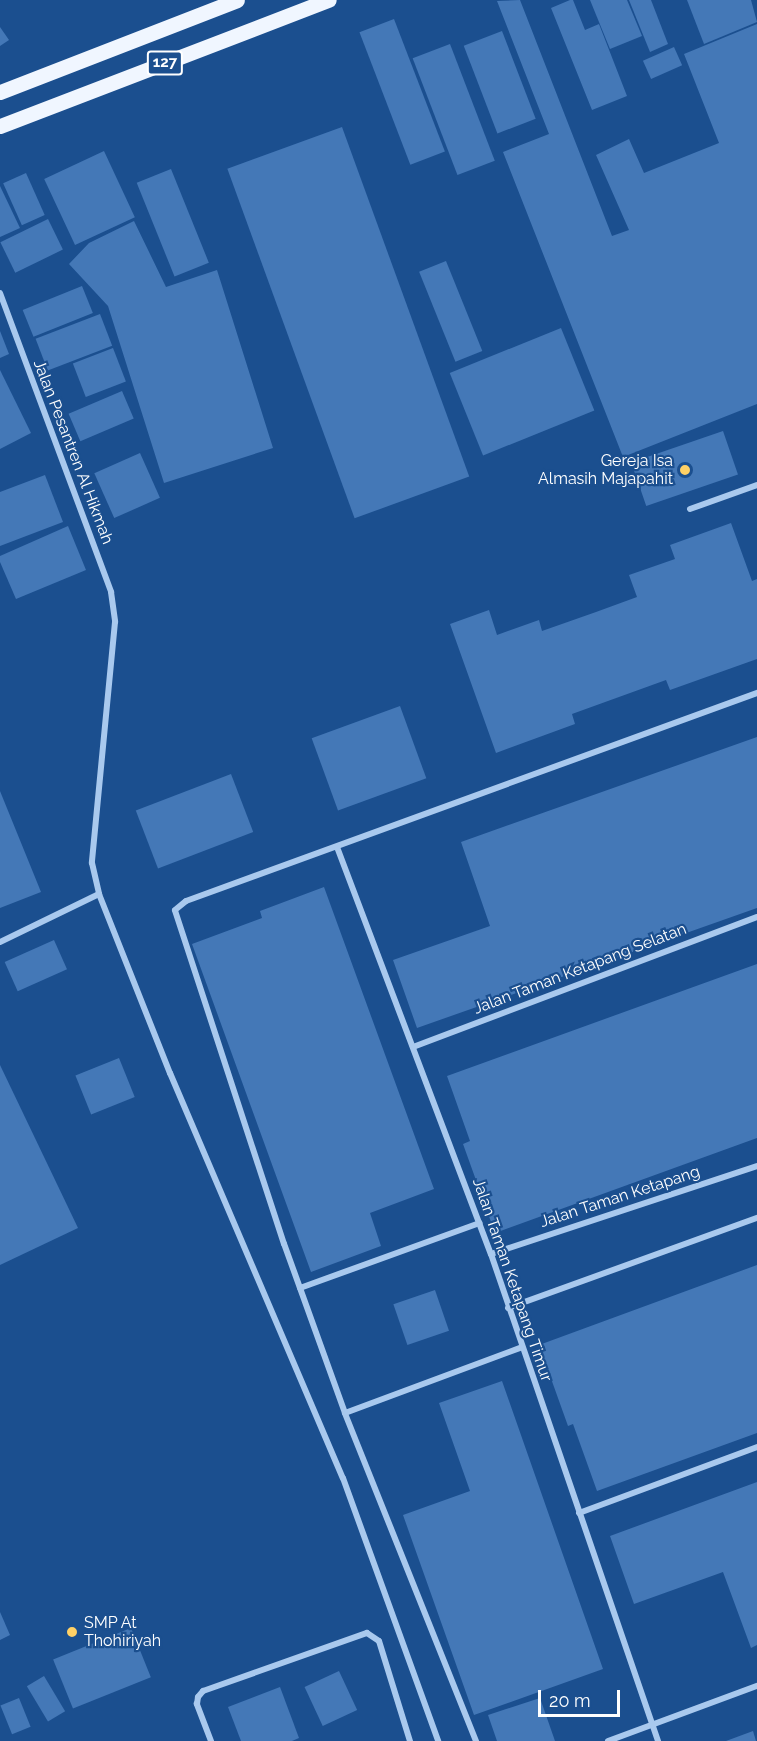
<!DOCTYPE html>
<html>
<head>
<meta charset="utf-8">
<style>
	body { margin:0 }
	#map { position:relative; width:757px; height:1741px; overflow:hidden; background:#1b4f8f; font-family:Raleway,sans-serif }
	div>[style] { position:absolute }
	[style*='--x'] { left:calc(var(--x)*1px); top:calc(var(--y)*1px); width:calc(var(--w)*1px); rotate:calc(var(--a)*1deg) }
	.building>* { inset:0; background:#4478b7; transform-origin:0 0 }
	.street>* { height:6px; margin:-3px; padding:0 3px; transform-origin:3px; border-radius:3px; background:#a9c9ee }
	.primary>* { height:15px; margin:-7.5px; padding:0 7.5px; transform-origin:7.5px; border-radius:7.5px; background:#f0f6ff }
	.dots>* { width:16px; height:16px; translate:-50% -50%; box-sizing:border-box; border:3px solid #1b4f8f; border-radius:50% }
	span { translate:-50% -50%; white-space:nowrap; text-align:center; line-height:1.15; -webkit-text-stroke:4.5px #1b4f8f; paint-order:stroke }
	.shield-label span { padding:2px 4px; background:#1b4f8f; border:2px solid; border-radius:4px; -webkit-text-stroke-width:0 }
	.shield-label { font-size:15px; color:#fff; font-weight:700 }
	.street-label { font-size:16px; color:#fff }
	.poi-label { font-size:16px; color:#fff }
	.right { translate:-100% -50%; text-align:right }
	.left { translate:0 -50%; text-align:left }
	.scale { position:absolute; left:538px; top:1690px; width:82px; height:27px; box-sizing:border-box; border:3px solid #fff; border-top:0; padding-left:8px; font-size:18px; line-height:21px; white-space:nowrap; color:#fff; -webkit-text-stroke:4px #1b4f8f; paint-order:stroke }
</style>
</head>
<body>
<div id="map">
	<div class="building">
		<div style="clip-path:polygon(520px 0,612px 236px,629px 230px,596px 155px,629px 139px,644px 173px,719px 143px,684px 54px,757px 24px,757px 404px,623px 457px,503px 152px,549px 134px,497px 1px)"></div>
		<div style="clip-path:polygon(570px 0,573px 0,585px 30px,599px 24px,627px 96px,592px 110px,551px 8px)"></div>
		<div style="clip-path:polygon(590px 0,627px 0,642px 36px,610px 49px)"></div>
		<div style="clip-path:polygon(629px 0,651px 0,668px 44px,650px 52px)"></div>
		<div style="clip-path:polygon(687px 0,751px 0,757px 22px,704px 44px)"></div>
		<div style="left:394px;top:19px;width:142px;height:37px;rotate:69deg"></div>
		<div style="clip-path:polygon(0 27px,9px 40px,0 46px)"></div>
		<div style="left:502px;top:31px;width:94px;height:41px;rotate:69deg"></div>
		<div style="left:450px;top:44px;width:125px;height:40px;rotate:69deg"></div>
		<div style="left:674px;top:47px;width:20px;height:34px;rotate:66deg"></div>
		<div style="left:342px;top:127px;width:372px;height:122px;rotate:70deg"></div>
		<div style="left:104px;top:151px;width:73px;height:66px;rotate:65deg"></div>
		<div style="left:171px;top:169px;width:101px;height:37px;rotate:68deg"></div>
		<div style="left:26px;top:173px;width:46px;height:25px;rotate:66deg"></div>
		<div style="clip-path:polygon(0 186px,20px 228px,0 237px)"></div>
		<div style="left:48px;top:219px;width:34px;height:53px;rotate:64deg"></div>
		<div style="clip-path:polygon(134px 221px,166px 287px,217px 270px,273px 448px,164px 483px,108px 306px,69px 264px,89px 243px)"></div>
		<div style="left:446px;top:261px;width:97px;height:29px;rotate:68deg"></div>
		<div style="left:82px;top:286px;width:29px;height:64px;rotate:68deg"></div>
		<div style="left:100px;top:314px;width:34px;height:69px;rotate:69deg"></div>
		<div style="left:561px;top:328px;width:89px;height:120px;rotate:68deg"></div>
		<div style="clip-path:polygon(0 331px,9px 354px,0 358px)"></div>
		<div style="left:113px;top:348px;width:36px;height:43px;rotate:69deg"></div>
		<div style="clip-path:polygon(0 370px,31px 433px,0 449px)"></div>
		<div style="left:122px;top:391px;width:30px;height:58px;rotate:67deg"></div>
		<div style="left:723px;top:431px;width:46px;height:97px;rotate:71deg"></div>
		<div style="left:140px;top:453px;width:49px;height:50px;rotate:66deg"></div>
		<div style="clip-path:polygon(45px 475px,63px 522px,0 546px,0 492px)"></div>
		<div style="clip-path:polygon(731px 523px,752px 581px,757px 579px,757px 659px,670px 690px,666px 680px,572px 714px,575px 724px,496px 753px,450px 624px,489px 610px,497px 635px,539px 620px,542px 631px,596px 612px,637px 597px,629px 575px,675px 559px,670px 545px)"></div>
		<div style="clip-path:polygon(68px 526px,86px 570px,16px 599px,0 562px,0 556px)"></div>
		<div style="left:400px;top:706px;width:77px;height:94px;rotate:70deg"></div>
		<div style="clip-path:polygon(757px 737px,757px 908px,417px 1028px,393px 960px,490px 926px,461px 842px)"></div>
		<div style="left:231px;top:774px;width:62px;height:102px;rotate:69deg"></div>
		<div style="clip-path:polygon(0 791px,41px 892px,0 908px)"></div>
		<div style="clip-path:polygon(324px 887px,434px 1189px,370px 1213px,381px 1246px,311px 1272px,192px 944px,262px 918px,260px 911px)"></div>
		<div style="left:54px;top:940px;width:32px;height:54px;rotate:66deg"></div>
		<div style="clip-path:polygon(757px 964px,757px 1138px,495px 1233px,463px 1144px,470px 1141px,447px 1076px)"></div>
		<div style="left:119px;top:1058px;width:42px;height:47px;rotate:68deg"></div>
		<div style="clip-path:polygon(0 1065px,78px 1228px,0 1265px)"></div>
		<div style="clip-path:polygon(757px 1265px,757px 1433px,597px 1491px,573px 1424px,568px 1426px,539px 1345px)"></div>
		<div style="left:435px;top:1290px;width:43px;height:44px;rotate:71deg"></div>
		<div style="clip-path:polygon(502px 1381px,603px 1669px,474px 1715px,403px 1515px,470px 1491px,439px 1403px)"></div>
		<div style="clip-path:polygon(757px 1482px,757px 1645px,751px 1648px,723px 1572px,634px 1604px,610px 1536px)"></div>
		<div style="clip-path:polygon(0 1612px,10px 1635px,0 1640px)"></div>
		<div style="left:131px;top:1628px;width:53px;height:84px;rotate:68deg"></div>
		<div style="left:339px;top:1671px;width:43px;height:38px;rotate:65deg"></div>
		<div style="left:44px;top:1676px;width:41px;height:20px;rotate:59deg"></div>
		<div style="clip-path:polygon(280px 1687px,299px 1738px,292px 1741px,241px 1741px,228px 1707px)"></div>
		<div style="left:19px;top:1698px;width:31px;height:20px;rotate:68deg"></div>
		<div style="clip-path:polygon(540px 1698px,555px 1741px,497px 1741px,488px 1715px)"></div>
		<div style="clip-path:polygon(753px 1731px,756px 1741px,726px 1741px)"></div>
	</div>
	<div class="street">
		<div style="--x:0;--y:293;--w:319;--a:69.6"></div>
		<div style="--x:111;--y:592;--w:30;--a:82"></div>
		<div style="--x:115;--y:622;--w:242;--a:95.5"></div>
		<div style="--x:92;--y:863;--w:32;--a:77"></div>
		<div style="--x:99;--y:894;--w:193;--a:68.4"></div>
		<div style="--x:170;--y:1073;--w:440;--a:66.9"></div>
		<div style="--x:343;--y:1478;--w:280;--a:70.1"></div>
		<div style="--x:690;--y:509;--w:71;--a:-19.7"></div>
		<div style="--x:337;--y:847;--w:435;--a:69.3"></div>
		<div style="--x:491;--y:1254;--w:515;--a:71.07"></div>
		<div style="--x:0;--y:942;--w:110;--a:-25.9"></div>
		<div style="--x:413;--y:1047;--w:368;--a:-20.7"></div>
		<div style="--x:491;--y:1254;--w:280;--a:-18.3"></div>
		<div style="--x:300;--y:1288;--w:191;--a:-19.9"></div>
		<div style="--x:508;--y:1308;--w:265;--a:-19.9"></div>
		<div style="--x:345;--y:1413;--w:189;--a:-20.4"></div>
		<div style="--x:579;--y:1513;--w:190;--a:-20.3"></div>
		<div style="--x:211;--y:1741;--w:40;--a:-111"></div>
		<div style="--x:197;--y:1704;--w:7;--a:-82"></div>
		<div style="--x:198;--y:1697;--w:8;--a:-50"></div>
		<div style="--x:203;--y:1691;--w:174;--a:-19.5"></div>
		<div style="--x:367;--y:1633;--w:14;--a:34"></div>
		<div style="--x:379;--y:1641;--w:105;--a:72.8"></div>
		<div style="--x:476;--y:1741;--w:353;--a:-111.8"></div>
		<div style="--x:345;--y:1413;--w:180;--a:-109.8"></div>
		<div style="--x:284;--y:1244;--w:351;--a:-108.1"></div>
		<div style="--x:175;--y:910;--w:14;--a:-39"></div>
		<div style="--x:186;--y:901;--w:608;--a:-20.02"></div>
		<div style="--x:608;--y:1741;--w:159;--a:-20.3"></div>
	</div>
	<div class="primary">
		<div style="--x:0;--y:92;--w:254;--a:-21.2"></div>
		<div style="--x:0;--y:126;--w:352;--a:-21"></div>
	</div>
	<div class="dots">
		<div style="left:685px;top:470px;background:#ffd166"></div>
		<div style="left:72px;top:1632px;background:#ffd166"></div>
	</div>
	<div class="shield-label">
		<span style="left:165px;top:63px">127</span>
	</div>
	<div class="street-label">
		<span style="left:73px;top:452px;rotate:69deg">Jalan Pesantren Al Hikmah</span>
		<span style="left:580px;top:969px;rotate:-21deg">Jalan Taman Ketapang Selatan</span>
		<span style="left:620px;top:1197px;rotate:-18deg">Jalan Taman Ketapang</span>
		<span style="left:512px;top:1280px;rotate:71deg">Jalan Taman Ketapang Timur</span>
	</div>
	<div class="poi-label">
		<span class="right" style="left:673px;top:470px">Gereja Isa<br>Almasih Majapahit</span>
		<span class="left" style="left:84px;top:1632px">SMP At<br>Thohiriyah</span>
	</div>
	<div class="scale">20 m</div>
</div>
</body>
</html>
